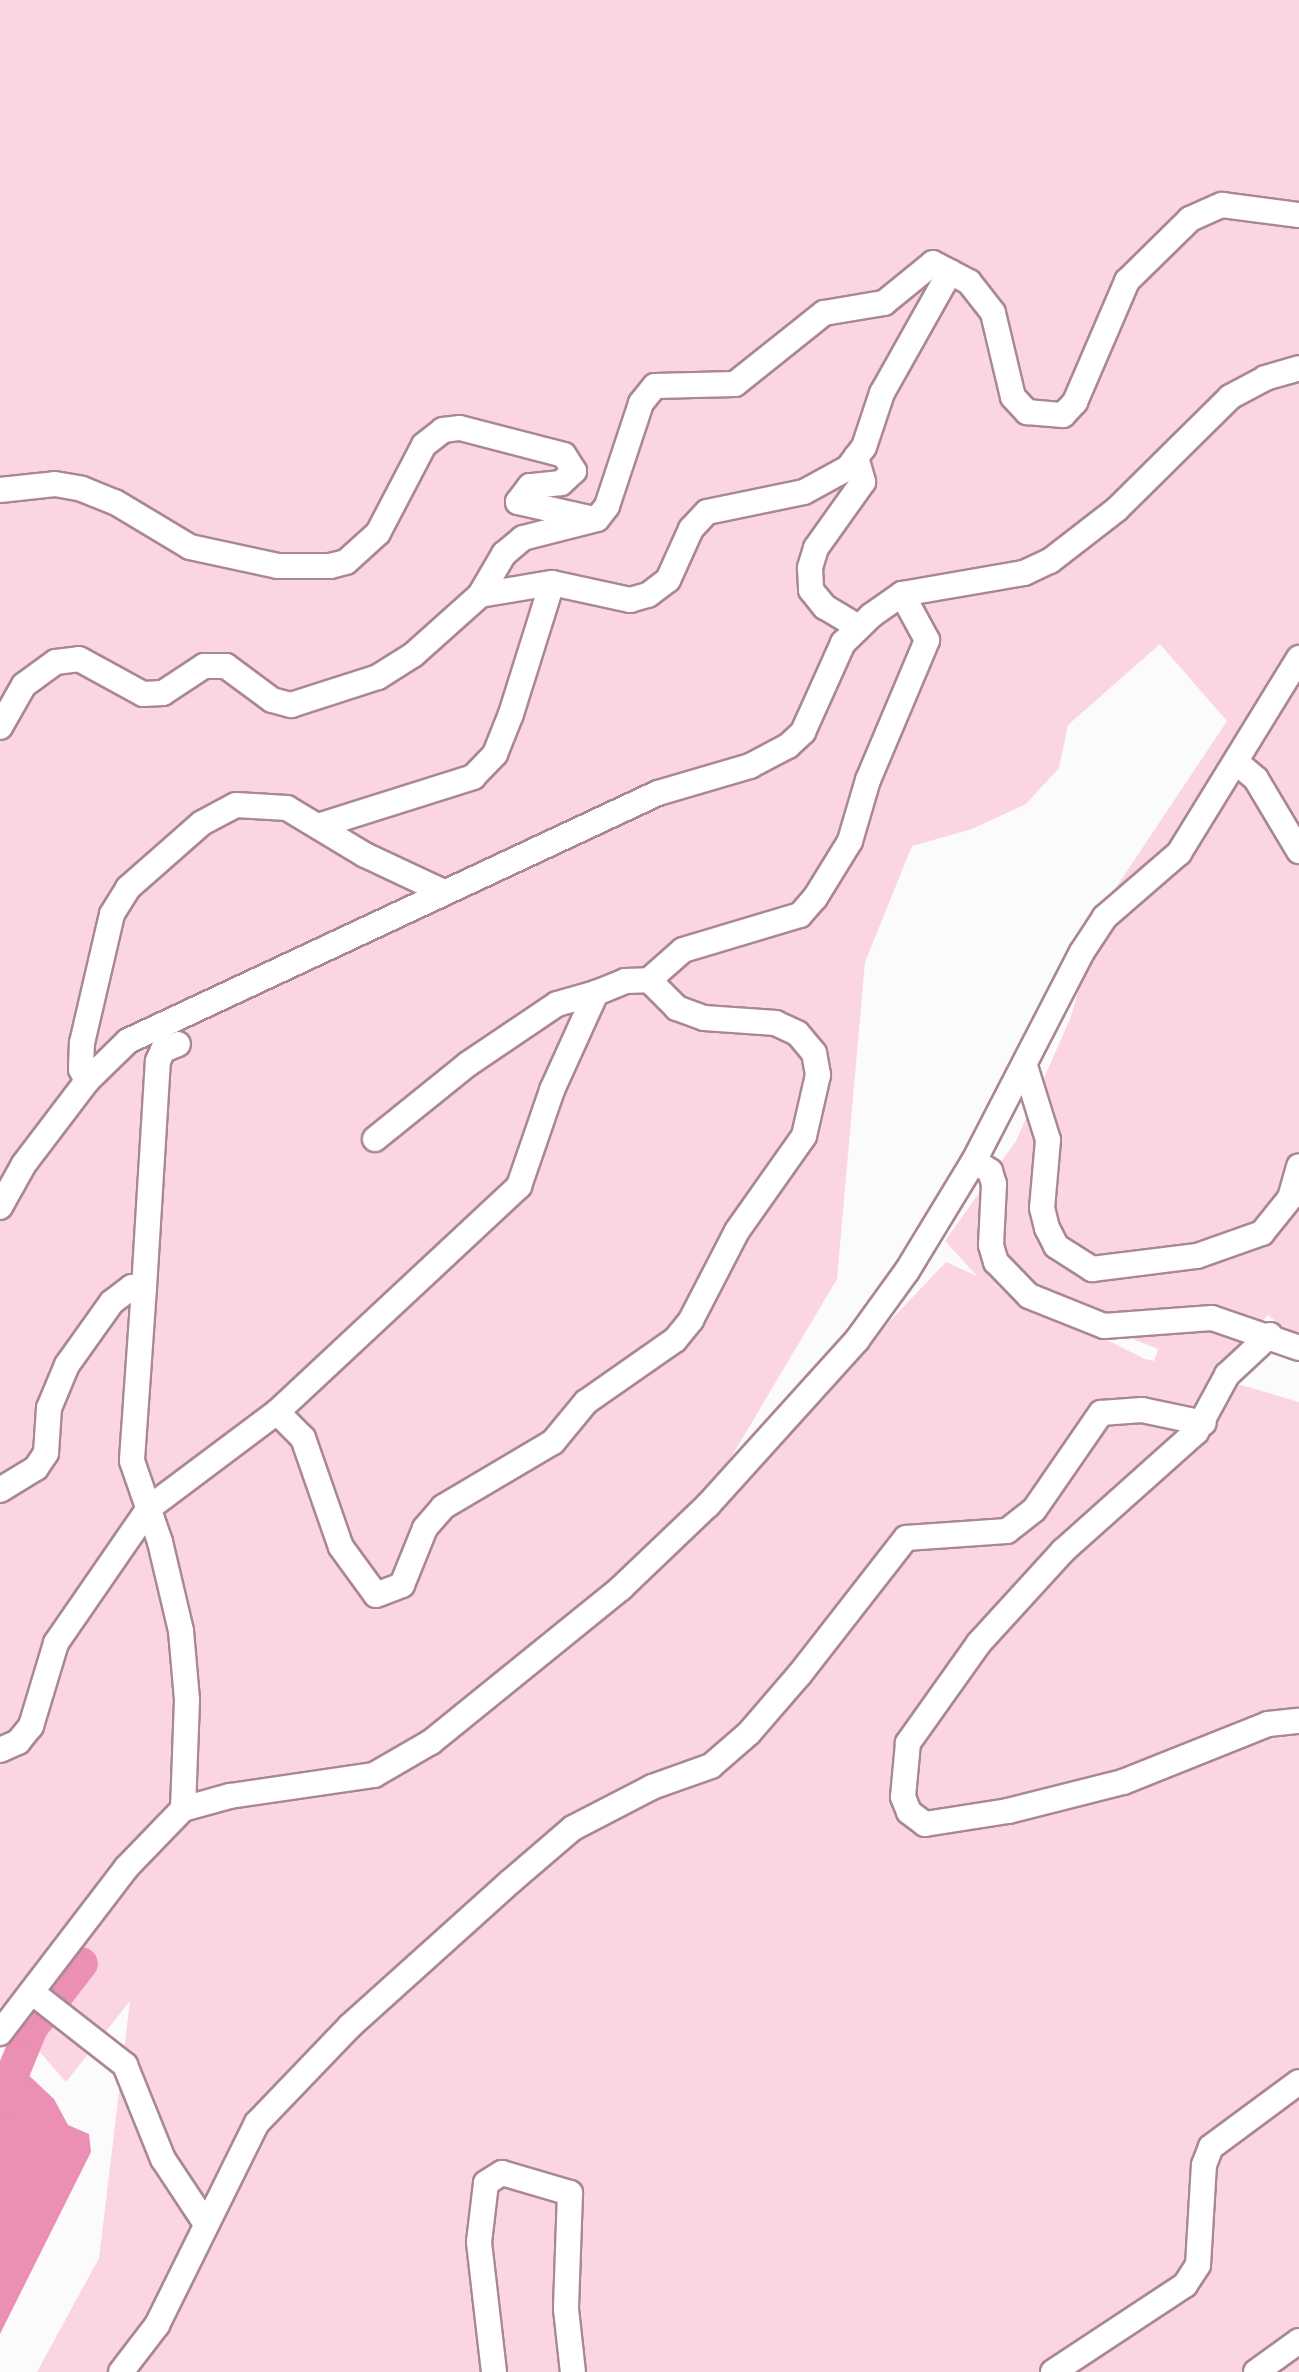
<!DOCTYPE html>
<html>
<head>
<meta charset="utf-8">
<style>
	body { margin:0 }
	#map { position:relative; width:1299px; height:2372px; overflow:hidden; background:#fbfbfb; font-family:"Golos Text",sans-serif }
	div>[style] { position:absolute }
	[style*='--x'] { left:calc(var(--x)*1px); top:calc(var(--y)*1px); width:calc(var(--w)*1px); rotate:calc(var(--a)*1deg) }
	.green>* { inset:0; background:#fcd5e3 }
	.water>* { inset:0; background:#eb90b4 }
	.river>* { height:33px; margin:-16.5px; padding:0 16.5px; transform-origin:16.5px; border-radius:16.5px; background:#eb90b4 }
	.roads { filter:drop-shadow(2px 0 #aa8794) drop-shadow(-2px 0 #aa8794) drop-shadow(0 2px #aa8794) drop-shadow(0 -2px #aa8794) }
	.minor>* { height:24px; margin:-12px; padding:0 12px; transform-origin:12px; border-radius:12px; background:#fff }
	span { translate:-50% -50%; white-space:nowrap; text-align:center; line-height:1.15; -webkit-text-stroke:7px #fff; paint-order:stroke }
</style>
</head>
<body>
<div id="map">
	<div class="green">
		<div style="clip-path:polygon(evenodd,0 0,1299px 0,1299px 1340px,1268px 1315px,1210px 1376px,1299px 1402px,1299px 2372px,37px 2372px,99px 2258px,130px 2001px,66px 2082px,0 2006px,0 0,1160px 644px,1227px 721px,1103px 907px,1070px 1019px,1016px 1141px,945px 1241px,977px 1276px,946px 1262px,682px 1540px,837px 1279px,865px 962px,912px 846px,972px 829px,1026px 804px,1059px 768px,1068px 725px,1160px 644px,0 0,991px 1283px,1158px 1349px,1154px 1361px,1145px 1359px,991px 1283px)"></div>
	</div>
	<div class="water">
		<div style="clip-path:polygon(27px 2025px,35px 2028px,22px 2069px,54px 2099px,68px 2125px,89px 2134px,91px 2152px,0 2334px,0 2077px)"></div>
	</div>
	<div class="river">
		<div style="--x:0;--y:2103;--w:82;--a:-67.8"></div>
		<div style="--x:31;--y:2027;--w:81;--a:-52"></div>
	</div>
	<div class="roads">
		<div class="minor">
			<div style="--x:856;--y:457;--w:26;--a:74"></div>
			<div style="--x:863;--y:482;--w:81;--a:125.5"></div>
			<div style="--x:816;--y:548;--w:21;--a:107"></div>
			<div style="--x:810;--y:568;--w:22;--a:87"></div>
			<div style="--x:811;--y:590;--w:22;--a:51"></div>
			<div style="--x:825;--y:607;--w:39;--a:31"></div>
			<div style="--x:0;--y:490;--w:55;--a:-6.2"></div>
			<div style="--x:55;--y:484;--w:27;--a:10"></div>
			<div style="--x:82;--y:489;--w:35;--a:22"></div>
			<div style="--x:115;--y:502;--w:87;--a:31"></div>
			<div style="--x:190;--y:547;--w:90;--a:12.2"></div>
			<div style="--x:278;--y:566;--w:52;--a:0"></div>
			<div style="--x:330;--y:566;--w:16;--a:-14"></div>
			<div style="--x:346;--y:562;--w:43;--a:-42.2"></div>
			<div style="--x:378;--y:533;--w:99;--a:-62.4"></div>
			<div style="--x:424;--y:445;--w:24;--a:-38"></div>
			<div style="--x:443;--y:430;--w:17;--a:-7"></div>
			<div style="--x:460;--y:428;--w:107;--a:14.6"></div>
			<div style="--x:564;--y:455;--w:19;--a:58"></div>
			<div style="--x:574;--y:471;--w:18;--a:137"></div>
			<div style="--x:561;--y:483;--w:31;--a:174"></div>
			<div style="--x:530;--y:486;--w:20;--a:127"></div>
			<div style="--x:518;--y:502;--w:73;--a:12.7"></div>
			<div style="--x:480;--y:595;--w:48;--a:-59.7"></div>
			<div style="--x:504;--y:554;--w:25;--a:-40"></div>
			<div style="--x:523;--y:538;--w:76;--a:-14.4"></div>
			<div style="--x:597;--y:519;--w:16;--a:-52"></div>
			<div style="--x:607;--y:506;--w:108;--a:-71.7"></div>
			<div style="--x:641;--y:403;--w:22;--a:-51"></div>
			<div style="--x:655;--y:386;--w:80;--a:-1.4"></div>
			<div style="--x:735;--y:384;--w:114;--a:-38.6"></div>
			<div style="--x:824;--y:313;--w:61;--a:-9.5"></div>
			<div style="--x:884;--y:303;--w:63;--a:-39.2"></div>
			<div style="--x:933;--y:263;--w:41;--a:27.8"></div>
			<div style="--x:969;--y:282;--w:39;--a:52"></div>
			<div style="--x:993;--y:313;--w:86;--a:76.6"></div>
			<div style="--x:1013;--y:397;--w:21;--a:47"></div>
			<div style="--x:1027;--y:412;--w:36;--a:5"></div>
			<div style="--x:1063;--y:415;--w:18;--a:-47"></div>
			<div style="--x:1075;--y:402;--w:132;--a:-66.7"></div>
			<div style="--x:1127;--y:281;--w:88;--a:-44.5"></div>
			<div style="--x:1190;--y:219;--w:35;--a:-24"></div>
			<div style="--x:1222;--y:205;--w:78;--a:7.4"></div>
			<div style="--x:0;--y:727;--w:48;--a:-60.3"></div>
			<div style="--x:24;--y:685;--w:39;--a:-36"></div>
			<div style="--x:56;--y:662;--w:23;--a:-7"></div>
			<div style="--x:79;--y:659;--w:73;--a:28.7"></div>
			<div style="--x:143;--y:694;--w:20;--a:-3"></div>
			<div style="--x:163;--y:693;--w:49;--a:-33.4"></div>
			<div style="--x:204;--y:666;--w:22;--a:0"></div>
			<div style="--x:226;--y:666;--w:57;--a:36.5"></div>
			<div style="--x:272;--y:700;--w:20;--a:15"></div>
			<div style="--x:291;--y:705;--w:91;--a:-17.8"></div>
			<div style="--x:378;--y:677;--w:41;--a:-32.2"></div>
			<div style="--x:413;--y:655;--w:90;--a:-41.8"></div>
			<div style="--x:480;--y:595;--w:73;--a:-9.5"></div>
			<div style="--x:552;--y:583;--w:80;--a:12.3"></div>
			<div style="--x:630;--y:600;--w:19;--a:-16"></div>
			<div style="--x:648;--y:595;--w:25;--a:-37"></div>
			<div style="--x:668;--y:580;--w:56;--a:-65.7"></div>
			<div style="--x:691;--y:529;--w:23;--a:-47"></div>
			<div style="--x:707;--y:512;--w:99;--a:-11.7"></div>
			<div style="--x:804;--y:492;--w:50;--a:-28.6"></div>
			<div style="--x:848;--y:468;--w:26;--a:-53"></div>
			<div style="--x:864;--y:447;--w:57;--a:-71.6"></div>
			<div style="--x:882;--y:393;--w:139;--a:-60.7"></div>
			<div style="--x:1236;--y:762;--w:26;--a:40"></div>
			<div style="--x:1256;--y:779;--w:84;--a:59.2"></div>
			<div style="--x:318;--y:826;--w:163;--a:-17.5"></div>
			<div style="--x:473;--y:777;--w:32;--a:-46"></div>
			<div style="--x:495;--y:754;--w:43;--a:-68.2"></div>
			<div style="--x:511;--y:714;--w:137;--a:-72.6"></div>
			<div style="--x:1025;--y:1066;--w:77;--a:72.7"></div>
			<div style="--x:1048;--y:1140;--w:68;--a:95"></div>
			<div style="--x:1042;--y:1208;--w:21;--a:76"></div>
			<div style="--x:1047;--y:1228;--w:20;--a:63"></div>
			<div style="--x:1056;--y:1246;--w:43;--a:32.6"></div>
			<div style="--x:1092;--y:1269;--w:106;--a:-7.1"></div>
			<div style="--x:1197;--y:1256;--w:69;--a:-19.5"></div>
			<div style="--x:1262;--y:1233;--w:45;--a:-51.3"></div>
			<div style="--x:1290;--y:1198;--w:33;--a:-74"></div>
			<div style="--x:87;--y:1081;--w:13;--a:-117"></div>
			<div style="--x:81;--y:1069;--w:26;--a:-88"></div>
			<div style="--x:82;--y:1043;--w:132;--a:-76.9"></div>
			<div style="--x:112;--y:914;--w:31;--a:-58"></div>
			<div style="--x:128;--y:888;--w:98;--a:-41.3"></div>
			<div style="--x:202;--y:823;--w:38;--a:-28"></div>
			<div style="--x:236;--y:805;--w:51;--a:3.4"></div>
			<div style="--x:287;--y:808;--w:91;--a:31.1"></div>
			<div style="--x:365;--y:855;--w:85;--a:25.1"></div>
			<div style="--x:375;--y:1139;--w:119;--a:-38.9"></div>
			<div style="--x:468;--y:1064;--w:107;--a:-34"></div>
			<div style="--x:557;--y:1004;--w:41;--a:-15.8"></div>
			<div style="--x:974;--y:1161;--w:19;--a:32"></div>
			<div style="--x:990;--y:1171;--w:14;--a:73"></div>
			<div style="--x:994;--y:1184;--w:61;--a:92.8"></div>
			<div style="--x:991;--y:1245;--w:18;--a:74"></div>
			<div style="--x:996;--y:1262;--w:47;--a:45.9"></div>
			<div style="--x:1029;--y:1296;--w:81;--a:21.8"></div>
			<div style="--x:1104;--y:1326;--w:108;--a:-4.2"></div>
			<div style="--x:1212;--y:1318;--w:92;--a:19"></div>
			<div style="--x:0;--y:1207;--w:49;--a:-60.8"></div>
			<div style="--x:24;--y:1164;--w:104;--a:-52.8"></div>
			<div style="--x:87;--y:1081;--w:57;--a:-44.3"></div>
			<div style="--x:128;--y:1041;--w:585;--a:-25.08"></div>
			<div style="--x:658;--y:793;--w:96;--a:-16.4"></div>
			<div style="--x:750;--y:766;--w:43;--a:-27.8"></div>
			<div style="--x:788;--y:746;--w:21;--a:-43"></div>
			<div style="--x:803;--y:732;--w:98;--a:-65.8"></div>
			<div style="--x:843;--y:643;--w:40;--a:-44"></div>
			<div style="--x:872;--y:615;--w:37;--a:-35"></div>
			<div style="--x:902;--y:594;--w:124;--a:-9.8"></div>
			<div style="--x:1024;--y:573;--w:29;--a:-25"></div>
			<div style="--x:1050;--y:561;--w:85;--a:-37.8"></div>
			<div style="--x:1117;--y:509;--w:159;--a:-44.7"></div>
			<div style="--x:1230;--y:397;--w:40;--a:-28"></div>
			<div style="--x:1265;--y:378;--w:35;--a:-16"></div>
			<div style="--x:144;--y:1288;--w:227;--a:-86.5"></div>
			<div style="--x:158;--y:1061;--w:12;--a:-66"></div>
			<div style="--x:163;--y:1050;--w:16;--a:-22"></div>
			<div style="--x:1270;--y:1335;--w:59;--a:137.1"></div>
			<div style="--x:1227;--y:1375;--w:65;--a:118.5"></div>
			<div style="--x:1196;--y:1432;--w:178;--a:138.2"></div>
			<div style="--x:1063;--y:1551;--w:125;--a:132.4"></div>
			<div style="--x:979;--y:1643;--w:123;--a:125.4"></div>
			<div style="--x:908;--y:1743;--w:54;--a:95.3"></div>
			<div style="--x:903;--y:1797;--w:16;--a:68"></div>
			<div style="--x:909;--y:1812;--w:20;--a:37"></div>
			<div style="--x:925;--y:1824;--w:84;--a:-8.9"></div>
			<div style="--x:1008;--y:1811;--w:119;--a:-14.2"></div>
			<div style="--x:1123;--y:1782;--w:156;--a:-21.8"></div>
			<div style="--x:1268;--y:1724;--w:31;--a:-6"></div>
			<div style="--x:277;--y:1412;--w:37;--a:45"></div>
			<div style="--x:303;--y:1438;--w:115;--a:70.8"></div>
			<div style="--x:341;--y:1547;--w:59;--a:53.9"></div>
			<div style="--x:376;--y:1595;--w:28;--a:-21"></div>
			<div style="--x:402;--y:1585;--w:61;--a:-68"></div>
			<div style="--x:425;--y:1528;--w:28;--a:-49"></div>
			<div style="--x:443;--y:1507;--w:128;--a:-30.6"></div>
			<div style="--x:553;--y:1442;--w:52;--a:-50.5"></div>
			<div style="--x:586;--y:1402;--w:108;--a:-34.9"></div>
			<div style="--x:675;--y:1340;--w:26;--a:-51"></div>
			<div style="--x:691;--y:1320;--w:100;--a:-62.7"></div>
			<div style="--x:737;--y:1231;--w:116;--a:-54.8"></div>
			<div style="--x:804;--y:1136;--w:63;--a:-77.1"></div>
			<div style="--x:818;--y:1075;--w:22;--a:-100"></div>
			<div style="--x:814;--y:1053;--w:26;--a:-130"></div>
			<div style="--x:797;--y:1033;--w:23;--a:-155"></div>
			<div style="--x:776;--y:1023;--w:72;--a:-176"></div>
			<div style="--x:704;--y:1018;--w:29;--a:-160"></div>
			<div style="--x:677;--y:1008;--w:40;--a:-135"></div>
			<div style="--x:0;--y:1490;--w:42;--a:-31.4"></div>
			<div style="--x:36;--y:1468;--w:18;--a:-56"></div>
			<div style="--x:46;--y:1453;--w:45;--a:-86.2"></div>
			<div style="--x:49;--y:1408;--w:47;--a:-67.3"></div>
			<div style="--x:67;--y:1365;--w:77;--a:-54.5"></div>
			<div style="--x:112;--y:1302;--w:25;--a:-37"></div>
			<div style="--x:132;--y:1287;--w:12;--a:5"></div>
			<div style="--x:144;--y:1288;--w:173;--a:94"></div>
			<div style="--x:132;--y:1461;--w:86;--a:70.9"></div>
			<div style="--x:160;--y:1542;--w:91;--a:76.7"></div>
			<div style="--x:181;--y:1631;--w:69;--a:85"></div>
			<div style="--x:187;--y:1700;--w:109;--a:92.1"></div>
			<div style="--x:0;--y:1750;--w:20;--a:-24"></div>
			<div style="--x:18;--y:1742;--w:21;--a:-51"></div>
			<div style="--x:31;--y:1726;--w:87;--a:-73.2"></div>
			<div style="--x:56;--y:1643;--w:164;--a:-55.4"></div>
			<div style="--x:149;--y:1508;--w:160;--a:-36.9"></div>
			<div style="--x:277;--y:1412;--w:331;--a:-43"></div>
			<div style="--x:519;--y:1186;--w:102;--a:-71"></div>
			<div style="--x:552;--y:1090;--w:107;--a:-65.6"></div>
			<div style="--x:596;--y:993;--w:31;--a:-22"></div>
			<div style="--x:625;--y:981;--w:24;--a:-2"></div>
			<div style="--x:649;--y:980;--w:45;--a:-41.4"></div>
			<div style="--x:683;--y:950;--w:122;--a:-16.7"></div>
			<div style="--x:800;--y:915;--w:23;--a:-49"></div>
			<div style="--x:815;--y:898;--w:67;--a:-58.4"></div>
			<div style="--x:850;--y:841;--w:64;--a:-73.6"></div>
			<div style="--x:868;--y:780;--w:152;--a:-67.1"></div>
			<div style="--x:927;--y:640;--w:52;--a:-118.5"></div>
			<div style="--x:33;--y:1993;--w:117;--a:38"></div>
			<div style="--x:125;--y:2065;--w:101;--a:68"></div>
			<div style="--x:163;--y:2159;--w:74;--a:56.5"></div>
			<div style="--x:0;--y:2033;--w:208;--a:-52.6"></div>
			<div style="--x:126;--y:1868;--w:82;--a:-46"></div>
			<div style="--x:183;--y:1809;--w:49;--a:-15.5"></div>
			<div style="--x:230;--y:1796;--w:146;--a:-8.3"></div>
			<div style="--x:374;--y:1775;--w:66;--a:-30.1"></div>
			<div style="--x:431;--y:1742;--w:245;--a:-39"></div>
			<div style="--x:621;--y:1588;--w:120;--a:-43.7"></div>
			<div style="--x:708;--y:1505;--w:222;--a:-47.9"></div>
			<div style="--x:857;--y:1340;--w:85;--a:-54.1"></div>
			<div style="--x:907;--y:1271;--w:129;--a:-58.7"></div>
			<div style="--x:974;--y:1161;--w:235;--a:-62.7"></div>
			<div style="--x:1082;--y:952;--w:42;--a:-56.7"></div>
			<div style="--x:1105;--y:917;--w:98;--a:-40.9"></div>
			<div style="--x:1179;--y:853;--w:229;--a:-58.4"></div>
			<div style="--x:121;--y:2372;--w:59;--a:-52.5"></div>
			<div style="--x:157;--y:2325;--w:225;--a:-63.7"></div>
			<div style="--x:257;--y:2123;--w:134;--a:-46.2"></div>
			<div style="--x:350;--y:2026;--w:215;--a:-42"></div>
			<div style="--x:510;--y:1882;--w:83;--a:-40.6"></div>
			<div style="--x:573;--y:1828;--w:89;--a:-27.4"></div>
			<div style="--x:652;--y:1787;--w:63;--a:-19.6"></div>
			<div style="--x:711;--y:1766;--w:50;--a:-41"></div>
			<div style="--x:749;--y:1733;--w:78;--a:-49.2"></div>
			<div style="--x:800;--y:1674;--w:172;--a:-52.1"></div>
			<div style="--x:906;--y:1538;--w:101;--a:-4"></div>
			<div style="--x:1007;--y:1531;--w:34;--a:-38"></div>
			<div style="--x:1034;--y:1510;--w:118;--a:-55.4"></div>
			<div style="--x:1101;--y:1413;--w:41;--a:-4.2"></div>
			<div style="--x:1142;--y:1410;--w:63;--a:11.8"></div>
			<div style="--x:494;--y:2372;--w:131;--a:-96.6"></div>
			<div style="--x:479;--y:2242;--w:59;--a:-83.2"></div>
			<div style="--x:486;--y:2183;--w:19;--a:-32"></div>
			<div style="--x:502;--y:2173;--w:71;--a:16.4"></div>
			<div style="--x:570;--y:2193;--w:116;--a:92"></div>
			<div style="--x:566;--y:2309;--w:63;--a:83.7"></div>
			<div style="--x:1053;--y:2372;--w:158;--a:-33.4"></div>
			<div style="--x:1185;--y:2285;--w:24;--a:-57"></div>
			<div style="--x:1198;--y:2265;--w:100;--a:-86.6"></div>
			<div style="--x:1204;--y:2165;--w:19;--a:-69"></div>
			<div style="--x:1211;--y:2147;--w:109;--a:-36.5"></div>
			<div style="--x:1256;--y:2372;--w:53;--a:-35.8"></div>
		</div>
	</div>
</div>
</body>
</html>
